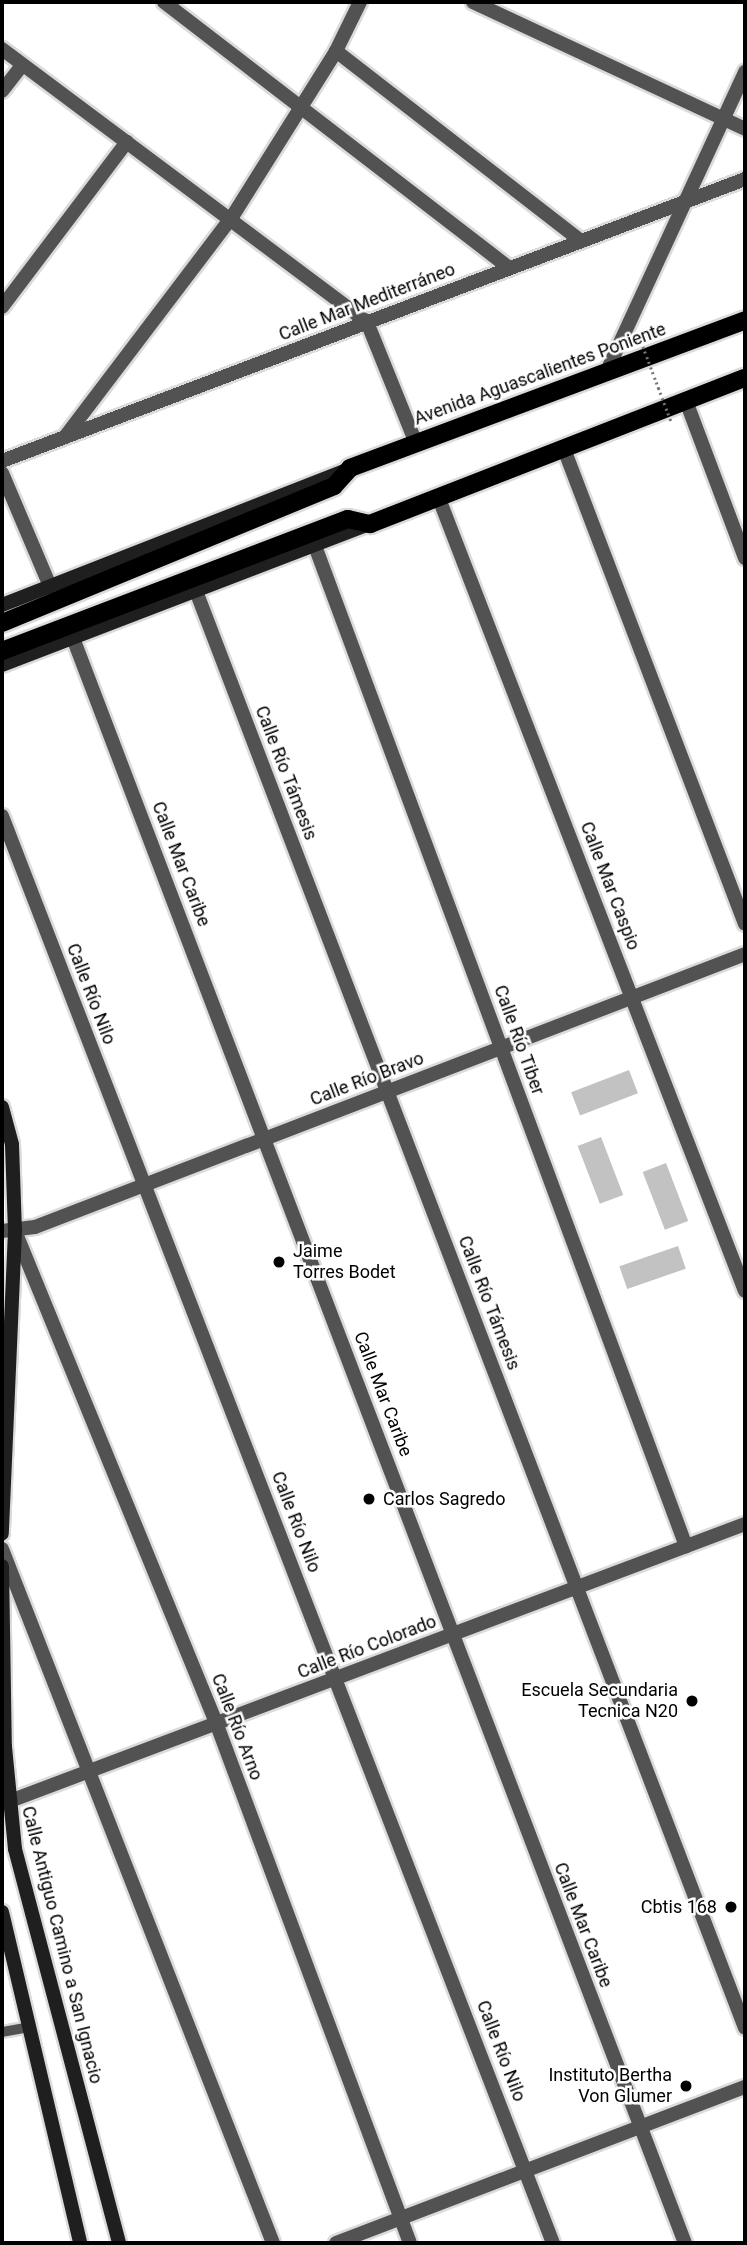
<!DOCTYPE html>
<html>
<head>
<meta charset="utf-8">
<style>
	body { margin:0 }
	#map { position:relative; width:747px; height:2245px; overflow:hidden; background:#fff; font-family:Roboto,sans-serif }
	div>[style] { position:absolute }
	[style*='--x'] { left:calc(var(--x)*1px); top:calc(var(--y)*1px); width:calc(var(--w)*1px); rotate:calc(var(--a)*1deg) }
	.building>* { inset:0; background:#c2c2c2; transform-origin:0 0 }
	.roads { filter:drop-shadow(2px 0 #dbdbdb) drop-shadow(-2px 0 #dbdbdb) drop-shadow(0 2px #dbdbdb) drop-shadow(0 -2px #dbdbdb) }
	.service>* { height:10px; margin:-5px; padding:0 5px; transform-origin:5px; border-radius:5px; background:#525252 }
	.minor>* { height:14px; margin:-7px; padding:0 7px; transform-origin:7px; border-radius:7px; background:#525252 }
	.secondary>* { height:14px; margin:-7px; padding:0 7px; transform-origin:7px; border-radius:7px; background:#1f1f1f }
	.primary>* { height:18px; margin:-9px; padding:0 9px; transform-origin:9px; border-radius:9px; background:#000 }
	.path-bridge>* { height:2.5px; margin-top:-1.25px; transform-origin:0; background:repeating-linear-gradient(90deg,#747474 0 2px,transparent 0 5.5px) }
	.dots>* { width:19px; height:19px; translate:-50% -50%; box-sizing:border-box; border:4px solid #fff; border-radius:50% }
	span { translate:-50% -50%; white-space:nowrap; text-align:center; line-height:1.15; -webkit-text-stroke:5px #fff; paint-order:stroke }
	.street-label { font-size:18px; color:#000 }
	.poi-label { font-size:18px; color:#000 }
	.left { translate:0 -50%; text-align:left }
	.right { translate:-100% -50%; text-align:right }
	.frame { position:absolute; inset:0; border:4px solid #000; pointer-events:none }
</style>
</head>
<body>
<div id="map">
	<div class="building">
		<div style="left:629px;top:1070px;width:25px;height:62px;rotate:69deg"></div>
		<div style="left:601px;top:1137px;width:62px;height:25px;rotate:69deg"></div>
		<div style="left:666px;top:1163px;width:62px;height:25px;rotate:69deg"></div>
		<div style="left:678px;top:1246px;width:24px;height:62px;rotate:71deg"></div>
	</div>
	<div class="roads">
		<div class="service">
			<div style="--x:2;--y:2032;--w:27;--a:-10"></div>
		</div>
		<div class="minor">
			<div style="--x:164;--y:2;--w:436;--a:37.6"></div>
			<div style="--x:473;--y:2;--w:300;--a:25"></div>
			<div style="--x:2;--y:49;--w:456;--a:36.8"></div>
			<div style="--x:367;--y:322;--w:131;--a:68"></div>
			<div style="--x:336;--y:51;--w:310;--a:37.8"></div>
			<div style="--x:2;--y:91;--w:33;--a:-52"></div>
			<div style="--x:2;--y:307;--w:207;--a:-52.9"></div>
			<div style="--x:606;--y:373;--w:332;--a:-65.2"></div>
			<div style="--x:686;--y:401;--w:168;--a:69.4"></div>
			<div style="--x:65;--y:437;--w:276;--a:-52.8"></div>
			<div style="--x:232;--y:217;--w:196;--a:-57.9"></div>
			<div style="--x:336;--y:51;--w:55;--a:-63.9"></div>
			<div style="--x:564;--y:449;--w:508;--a:69.14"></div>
			<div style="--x:2;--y:461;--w:795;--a:-20.78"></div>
			<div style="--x:2;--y:473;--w:123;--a:67"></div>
			<div style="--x:438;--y:496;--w:852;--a:68.89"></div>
			<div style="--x:315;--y:546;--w:1067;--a:69.65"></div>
			<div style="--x:196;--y:591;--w:1538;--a:69.09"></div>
			<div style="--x:73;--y:638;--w:1718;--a:69.13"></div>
			<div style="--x:2;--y:816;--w:1530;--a:68.89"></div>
			<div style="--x:2;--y:1231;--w:33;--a:-7"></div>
			<div style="--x:35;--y:1227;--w:761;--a:-21.03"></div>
			<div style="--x:15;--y:1231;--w:534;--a:67.76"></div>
			<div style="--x:217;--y:1725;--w:553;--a:69.57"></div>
			<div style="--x:2;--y:1549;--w:745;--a:68.67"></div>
			<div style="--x:2;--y:1804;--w:794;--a:-20.65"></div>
			<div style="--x:336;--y:2243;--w:438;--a:-20.9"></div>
		</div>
		<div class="secondary">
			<div style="--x:2;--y:605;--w:373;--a:-21.4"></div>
			<div style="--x:2;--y:665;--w:394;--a:-21"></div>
			<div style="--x:2;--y:1107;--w:39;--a:75"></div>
			<div style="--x:12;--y:1145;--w:86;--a:88"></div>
			<div style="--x:15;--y:1231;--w:303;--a:92.5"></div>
			<div style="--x:2;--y:1566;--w:181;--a:89.1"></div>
			<div style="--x:5;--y:1747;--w:102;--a:84.4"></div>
			<div style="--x:15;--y:1849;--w:407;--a:75.2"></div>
			<div style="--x:2;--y:1912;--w:340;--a:76.7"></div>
		</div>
		<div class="primary">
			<div style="--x:2;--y:623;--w:359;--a:-22.4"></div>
			<div style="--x:334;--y:486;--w:24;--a:-48"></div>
			<div style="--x:350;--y:468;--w:422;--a:-20.5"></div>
			<div style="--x:2;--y:651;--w:370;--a:-20.9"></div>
			<div style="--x:348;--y:519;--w:23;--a:13"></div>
			<div style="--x:370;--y:524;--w:402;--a:-21.3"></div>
		</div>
	</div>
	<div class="path-bridge">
		<div style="--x:641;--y:341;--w:85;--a:69.4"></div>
	</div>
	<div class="dots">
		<div style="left:279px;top:1262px;background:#000"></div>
		<div style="left:369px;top:1499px;background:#000"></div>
		<div style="left:692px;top:1701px;background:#000"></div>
		<div style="left:731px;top:1907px;background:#000"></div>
		<div style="left:686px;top:2086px;background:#000"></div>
	</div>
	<div class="street-label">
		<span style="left:367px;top:302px;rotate:-21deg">Calle Mar Mediterráneo</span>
		<span style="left:540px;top:374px;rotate:-20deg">Avenida Aguascalientes Poniente</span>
		<span style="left:286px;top:773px;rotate:69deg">Calle Río Támesis</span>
		<span style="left:181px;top:864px;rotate:69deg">Calle Mar Caribe</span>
		<span style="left:610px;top:886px;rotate:69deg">Calle Mar Caspio</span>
		<span style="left:91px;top:994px;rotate:69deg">Calle Río Nilo</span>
		<span style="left:519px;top:1040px;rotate:70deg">Calle Río Tiber</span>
		<span style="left:367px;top:1079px;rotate:-21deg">Calle Río Bravo</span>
		<span style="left:489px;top:1303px;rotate:69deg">Calle Río Támesis</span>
		<span style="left:383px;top:1394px;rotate:69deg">Calle Mar Caribe</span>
		<span style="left:296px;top:1522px;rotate:69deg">Calle Río Nilo</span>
		<span style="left:367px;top:1647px;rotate:-21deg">Calle Río Colorado</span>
		<span style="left:237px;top:1727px;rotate:69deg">Calle Río Arno</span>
		<span style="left:583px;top:1925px;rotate:69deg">Calle Mar Caribe</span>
		<span style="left:62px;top:1945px;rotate:76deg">Calle Antiguo Camino a San Ignacio</span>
		<span style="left:501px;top:2051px;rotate:69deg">Calle Río Nilo</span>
	</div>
	<div class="poi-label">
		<span class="left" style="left:293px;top:1262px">Jaime<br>Torres Bodet</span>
		<span class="left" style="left:383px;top:1499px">Carlos Sagredo</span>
		<span class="right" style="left:678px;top:1701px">Escuela Secundaria<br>Tecnica N20</span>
		<span class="right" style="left:717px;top:1907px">Cbtis 168</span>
		<span class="right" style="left:672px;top:2086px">Instituto Bertha<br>Von Glumer</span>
	</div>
	<div class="frame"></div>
</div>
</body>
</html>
